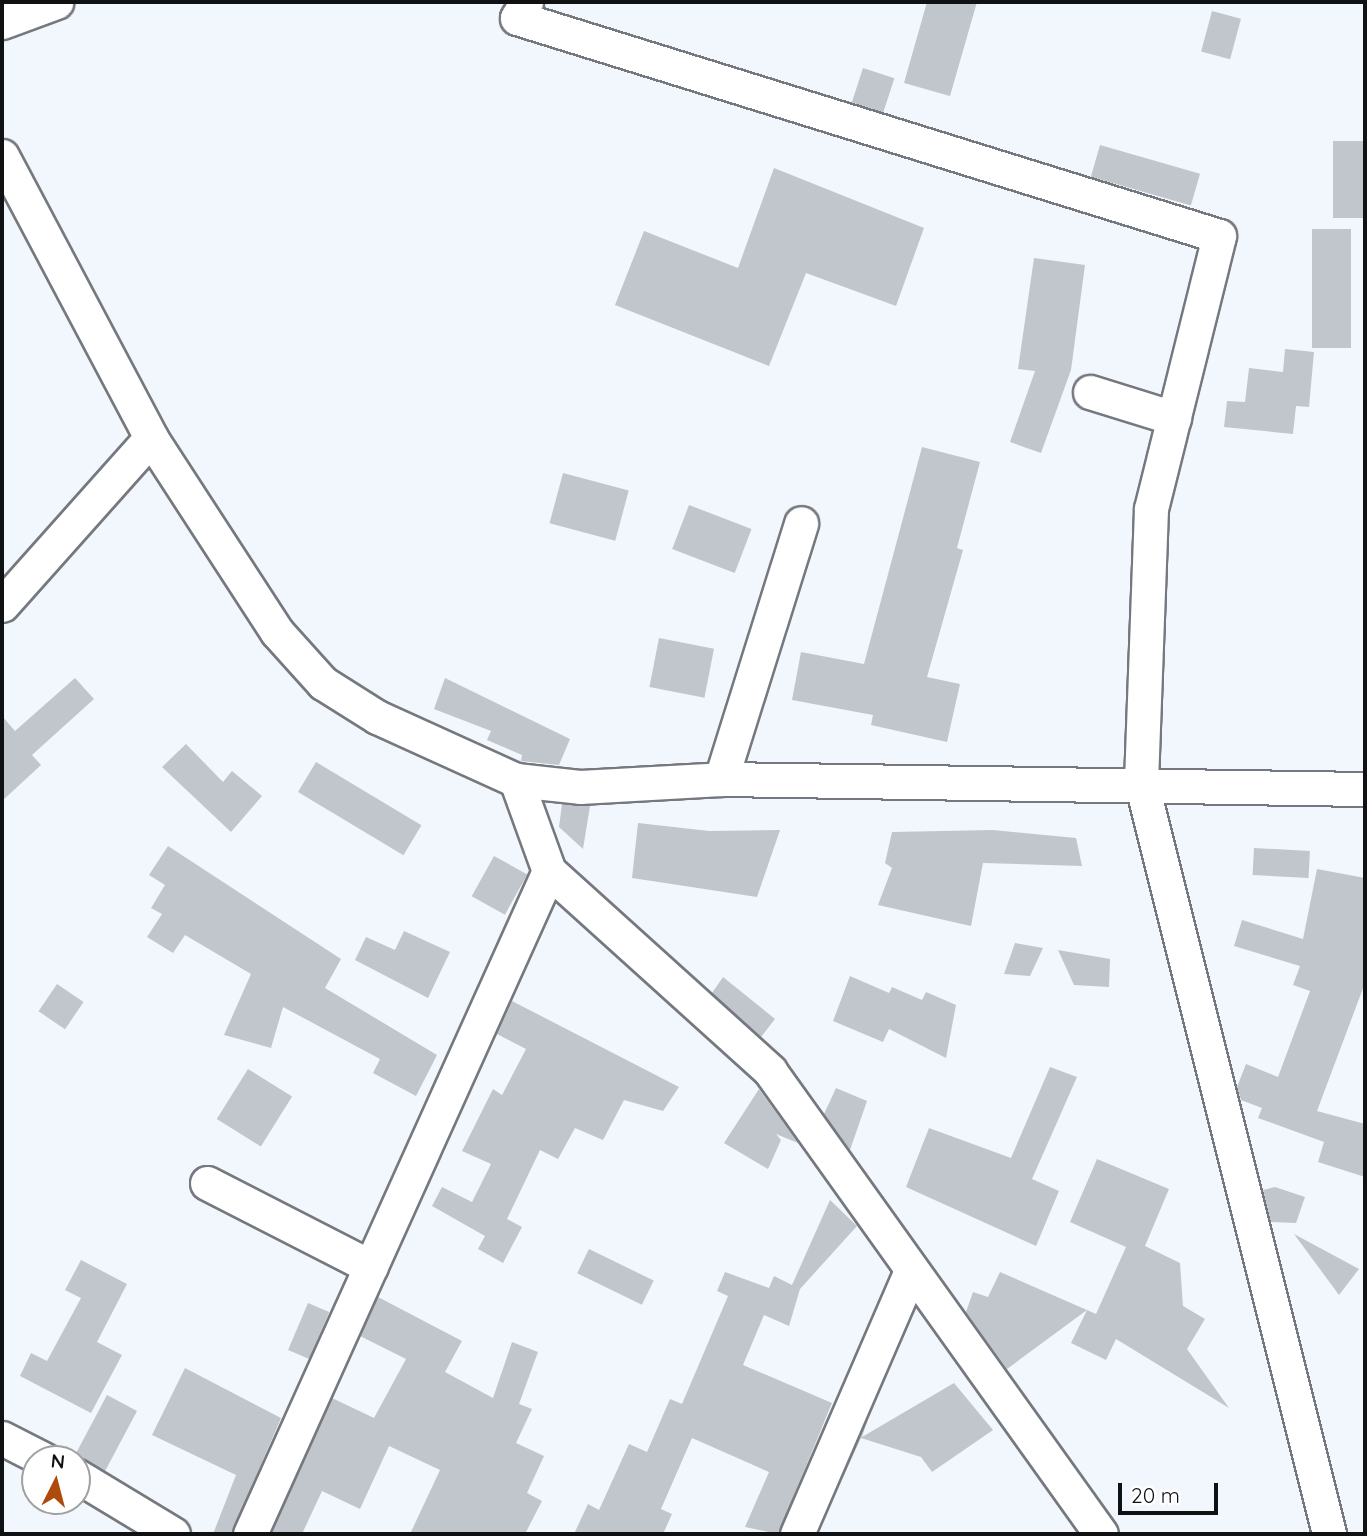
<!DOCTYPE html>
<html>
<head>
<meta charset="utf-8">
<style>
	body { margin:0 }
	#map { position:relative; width:1367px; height:1536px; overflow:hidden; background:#f2f7fe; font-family:Quicksand,sans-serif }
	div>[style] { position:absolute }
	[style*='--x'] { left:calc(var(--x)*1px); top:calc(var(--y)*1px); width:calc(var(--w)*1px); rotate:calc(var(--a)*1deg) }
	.building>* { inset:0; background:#c1c6cd; transform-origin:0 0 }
	.roads { filter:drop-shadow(2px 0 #75797f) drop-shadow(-2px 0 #75797f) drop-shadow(0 2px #75797f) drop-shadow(0 -2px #75797f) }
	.minor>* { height:33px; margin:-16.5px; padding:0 16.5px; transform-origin:16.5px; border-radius:16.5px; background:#fff }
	span { translate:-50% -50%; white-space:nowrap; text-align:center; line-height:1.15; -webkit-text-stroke:5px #fff; paint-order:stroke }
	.frame { position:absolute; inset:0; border:4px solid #0f1113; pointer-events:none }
	.north { position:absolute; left:21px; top:1445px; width:70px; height:70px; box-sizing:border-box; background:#fff; border:2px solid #9fa0a1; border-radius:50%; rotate:6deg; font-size:19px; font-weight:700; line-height:28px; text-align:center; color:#0f1113 }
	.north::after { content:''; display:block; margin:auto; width:24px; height:32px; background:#ac4b0b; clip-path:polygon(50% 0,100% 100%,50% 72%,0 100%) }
	.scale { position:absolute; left:1118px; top:1483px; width:100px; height:32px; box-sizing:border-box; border:4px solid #0f1113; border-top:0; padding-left:9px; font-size:21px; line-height:24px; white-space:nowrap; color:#0f1113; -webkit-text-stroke:5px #fff; paint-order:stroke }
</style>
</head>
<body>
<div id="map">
	<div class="building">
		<div style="clip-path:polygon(927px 2px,977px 2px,950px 96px,904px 83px)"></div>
		<div style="left:1212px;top:11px;width:30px;height:42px;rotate:15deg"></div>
		<div style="left:863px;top:68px;width:33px;height:36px;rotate:18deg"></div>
		<div style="left:1333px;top:141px;width:32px;height:77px"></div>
		<div style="left:1100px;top:145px;width:104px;height:33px;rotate:16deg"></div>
		<div style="clip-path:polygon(774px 168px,924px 228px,896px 306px,806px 273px,769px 366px,615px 305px,644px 231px,738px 268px)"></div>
		<div style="left:1312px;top:229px;width:39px;height:119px"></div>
		<div style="clip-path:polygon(1034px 258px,1085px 265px,1071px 370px,1041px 453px,1010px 442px,1035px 371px,1018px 369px)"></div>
		<div style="clip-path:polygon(1285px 349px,1314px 352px,1309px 407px,1296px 406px,1293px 434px,1224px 427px,1227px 401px,1245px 402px,1249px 368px,1283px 372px)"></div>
		<div style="clip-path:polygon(922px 447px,980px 462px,957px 548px,963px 550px,927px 677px,960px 684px,947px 742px,871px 725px,873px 715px,792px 700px,801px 652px,864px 664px)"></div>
		<div style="left:563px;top:473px;width:68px;height:52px;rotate:15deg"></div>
		<div style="left:689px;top:505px;width:67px;height:47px;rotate:21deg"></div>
		<div style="left:659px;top:638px;width:56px;height:50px;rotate:11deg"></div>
		<div style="clip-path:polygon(75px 678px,94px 699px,32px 755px,41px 765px,2px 801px,2px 716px,15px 731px)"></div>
		<div style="clip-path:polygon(445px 678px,570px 739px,559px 765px,521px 761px,522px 755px,487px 740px,491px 731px,434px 709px)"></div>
		<div style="clip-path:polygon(186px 744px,223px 782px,232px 771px,262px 796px,231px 832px,162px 767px)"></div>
		<div style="left:316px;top:762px;width:123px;height:35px;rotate:31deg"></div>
		<div style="clip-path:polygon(562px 804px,590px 806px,583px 849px,559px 827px)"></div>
		<div style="clip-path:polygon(638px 823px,709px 831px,780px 830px,757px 897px,632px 878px)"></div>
		<div style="clip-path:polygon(993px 830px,1076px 838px,1082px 866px,983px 863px,971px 926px,878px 905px,892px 868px,885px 863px,892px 832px)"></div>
		<div style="clip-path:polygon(168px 846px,341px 959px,325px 988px,437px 1055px,416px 1096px,373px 1073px,380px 1059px,283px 1007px,271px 1048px,224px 1035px,251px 974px,185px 935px,173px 953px,147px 937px,162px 914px,151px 908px,165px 885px,149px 875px)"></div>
		<div style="left:1254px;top:848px;width:56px;height:27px;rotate:3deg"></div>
		<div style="left:494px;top:856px;width:38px;height:46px;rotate:29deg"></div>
		<div style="clip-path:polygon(1317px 869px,1365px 878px,1365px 983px,1317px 1111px,1365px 1124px,1365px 1177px,1318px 1162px,1324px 1142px,1258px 1118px,1262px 1108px,1241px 1100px,1237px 1087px,1246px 1064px,1278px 1077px,1310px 991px,1293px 985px,1300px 966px,1234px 946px,1242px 920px,1303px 939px)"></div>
		<div style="clip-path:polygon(404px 931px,450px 952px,428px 998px,355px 960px,366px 937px,395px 950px)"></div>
		<div style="clip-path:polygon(1015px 943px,1043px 948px,1030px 976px,1004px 974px)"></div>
		<div style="clip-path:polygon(1058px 950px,1110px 959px,1109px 987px,1074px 985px)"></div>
		<div style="clip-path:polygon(850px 976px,889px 993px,892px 987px,922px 1000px,926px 992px,956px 1005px,946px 1058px,889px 1029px,883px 1042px,833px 1021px)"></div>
		<div style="clip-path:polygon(723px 977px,775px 1019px,761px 1037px,712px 993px)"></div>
		<div style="left:57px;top:984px;width:32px;height:33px;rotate:34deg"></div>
		<div style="clip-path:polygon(512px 1001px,679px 1087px,663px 1111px,624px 1100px,603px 1140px,575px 1128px,558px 1159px,540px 1150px,507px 1219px,522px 1227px,503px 1263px,478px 1249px,485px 1236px,432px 1206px,442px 1187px,472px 1202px,491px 1164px,462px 1151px,493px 1089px,502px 1095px,526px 1049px,497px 1034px)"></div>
		<div style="clip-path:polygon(1050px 1067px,1077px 1077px,1032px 1179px,1059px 1191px,1036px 1246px,906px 1187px,929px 1128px,1011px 1158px)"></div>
		<div style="left:248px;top:1069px;width:52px;height:59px;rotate:32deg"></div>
		<div style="clip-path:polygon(836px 1088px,867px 1101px,850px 1150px,824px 1114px)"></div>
		<div style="clip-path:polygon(759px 1089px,798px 1143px,776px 1134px,781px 1140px,768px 1169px,724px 1143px)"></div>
		<div style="clip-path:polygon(1097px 1159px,1169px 1189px,1145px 1246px,1180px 1263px,1183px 1306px,1205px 1319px,1187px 1349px,1229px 1408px,1116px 1339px,1106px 1360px,1071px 1343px,1087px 1310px,1096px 1314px,1126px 1247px,1070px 1222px)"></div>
		<div style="clip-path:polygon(1275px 1187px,1305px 1197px,1296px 1223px,1271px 1222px,1263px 1190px)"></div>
		<div style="clip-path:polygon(830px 1200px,857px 1226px,800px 1289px,789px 1326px,764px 1315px,743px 1365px,832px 1403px,778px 1534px,745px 1527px,769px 1472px,692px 1438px,661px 1509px,672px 1514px,663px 1534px,574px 1534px,588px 1504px,599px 1510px,629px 1444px,647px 1452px,670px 1399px,682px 1404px,728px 1296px,717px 1291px,725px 1272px,769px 1288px,774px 1276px,792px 1285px)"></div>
		<div style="clip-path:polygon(1294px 1234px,1359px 1269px,1339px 1295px)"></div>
		<div style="left:589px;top:1249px;width:72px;height:27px;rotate:26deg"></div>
		<div style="clip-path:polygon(81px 1260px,127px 1284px,97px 1342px,122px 1355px,91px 1413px,20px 1376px,31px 1353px,47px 1361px,81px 1298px,65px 1290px)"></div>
		<div style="clip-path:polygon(1000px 1272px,1087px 1310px,1007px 1369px,966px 1312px,973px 1292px,988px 1297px)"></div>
		<div style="clip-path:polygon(378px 1297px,462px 1341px,445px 1372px,493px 1398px,512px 1342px,538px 1352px,519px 1404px,532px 1409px,516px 1443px,544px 1456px,527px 1493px,542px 1501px,525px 1534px,410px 1534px,440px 1470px,389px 1446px,360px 1509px,322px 1491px,302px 1534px,271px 1534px,332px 1398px,374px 1418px,406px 1359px,360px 1336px)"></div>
		<div style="left:308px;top:1303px;width:23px;height:51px;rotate:23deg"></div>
		<div style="clip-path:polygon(185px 1368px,281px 1418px,231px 1534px,213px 1534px,236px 1475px,152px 1435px)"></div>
		<div style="clip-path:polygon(954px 1383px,993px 1430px,932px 1472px,921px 1457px,861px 1438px,840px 1484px,868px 1419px,862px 1437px)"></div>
		<div style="left:107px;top:1395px;width:34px;height:70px;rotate:28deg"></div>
	</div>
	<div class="roads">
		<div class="minor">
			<div style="--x:526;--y:2;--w:18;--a:119"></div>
			<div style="--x:517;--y:18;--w:735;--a:17.25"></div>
			<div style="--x:1219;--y:236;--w:281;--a:104"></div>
			<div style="--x:1151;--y:509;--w:272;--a:92.1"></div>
			<div style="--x:1141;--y:781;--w:776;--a:75.98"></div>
			<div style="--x:2;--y:22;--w:58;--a:-20.3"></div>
			<div style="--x:2;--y:156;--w:319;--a:62.1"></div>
			<div style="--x:151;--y:438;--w:231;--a:57"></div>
			<div style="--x:277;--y:632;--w:69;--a:48"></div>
			<div style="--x:323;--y:683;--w:64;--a:32.2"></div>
			<div style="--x:377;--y:717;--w:153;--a:24.4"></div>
			<div style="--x:516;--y:780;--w:64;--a:6.2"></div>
			<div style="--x:580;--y:787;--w:141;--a:-3.2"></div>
			<div style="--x:721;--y:779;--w:644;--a:0.89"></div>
			<div style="--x:1090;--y:392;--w:88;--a:17.2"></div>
			<div style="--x:2;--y:605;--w:224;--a:-48.3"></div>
			<div style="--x:721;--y:779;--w:268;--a:-72.6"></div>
			<div style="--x:516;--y:780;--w:97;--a:70.1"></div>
			<div style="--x:549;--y:871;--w:298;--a:42.1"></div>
			<div style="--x:770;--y:1071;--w:569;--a:54.44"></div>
			<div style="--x:207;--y:1183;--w:184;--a:27.1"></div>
			<div style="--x:2;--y:1438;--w:46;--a:27.1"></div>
			<div style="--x:77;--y:1476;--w:112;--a:31.1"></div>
			<div style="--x:250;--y:1534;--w:727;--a:-65.73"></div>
			<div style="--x:797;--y:1534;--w:288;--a:-66.6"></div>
		</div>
	</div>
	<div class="frame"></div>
	<div class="north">N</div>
	<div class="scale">20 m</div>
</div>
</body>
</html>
